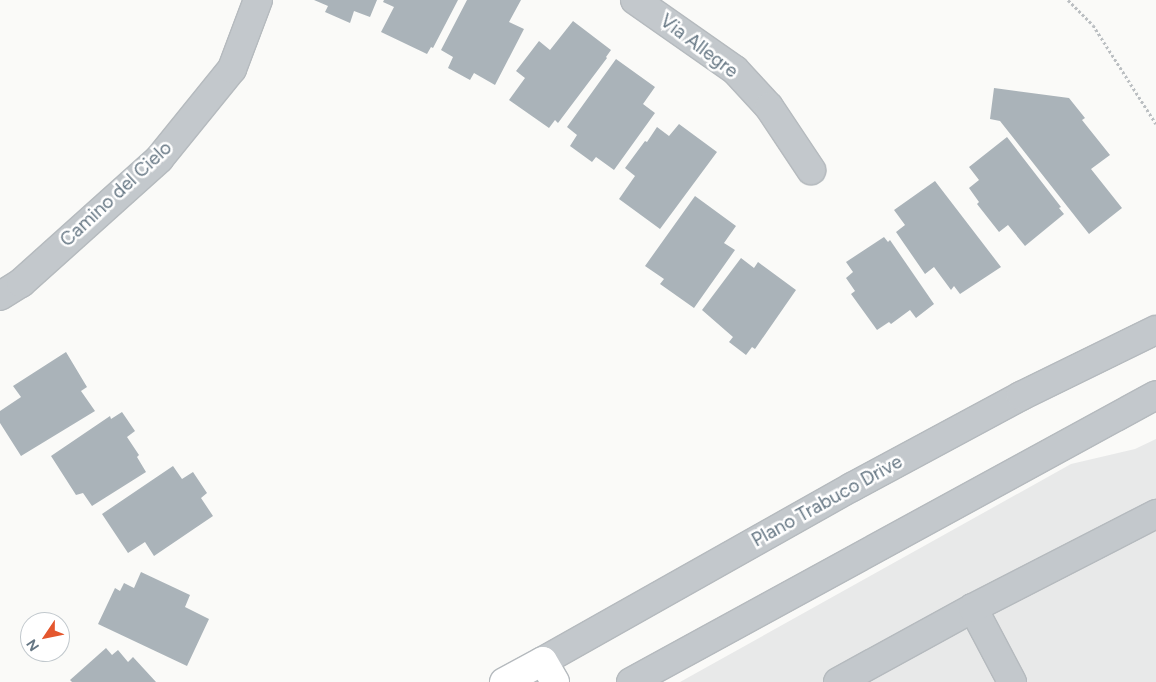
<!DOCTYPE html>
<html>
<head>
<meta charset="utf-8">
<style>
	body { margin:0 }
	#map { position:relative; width:1156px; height:682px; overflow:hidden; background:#fafaf8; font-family:Figtree,sans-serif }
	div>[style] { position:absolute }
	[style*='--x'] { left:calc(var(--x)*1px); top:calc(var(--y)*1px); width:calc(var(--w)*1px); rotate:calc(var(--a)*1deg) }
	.built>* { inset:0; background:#e8e9e9 }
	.building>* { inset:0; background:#aab3b9 }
	.path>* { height:3px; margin-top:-1.5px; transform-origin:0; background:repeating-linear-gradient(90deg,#bbbfc2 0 2.5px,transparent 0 5px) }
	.roads { filter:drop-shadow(1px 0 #b5babe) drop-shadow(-1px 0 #b5babe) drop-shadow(0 1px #b5babe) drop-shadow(0 -1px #b5babe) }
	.minor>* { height:28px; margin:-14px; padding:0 14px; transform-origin:14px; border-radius:14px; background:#c3c8cc }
	.major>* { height:28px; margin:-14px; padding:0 14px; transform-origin:14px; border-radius:14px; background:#fff }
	span { translate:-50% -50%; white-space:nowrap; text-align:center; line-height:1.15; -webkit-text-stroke:5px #fff; paint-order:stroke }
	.street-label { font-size:19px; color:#657683 }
	.north { position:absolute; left:20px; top:612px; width:50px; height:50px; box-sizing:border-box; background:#fff; border:1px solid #c1c8cd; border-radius:50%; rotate:236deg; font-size:14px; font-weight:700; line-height:20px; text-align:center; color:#657683 }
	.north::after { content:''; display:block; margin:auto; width:18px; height:22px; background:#e4572e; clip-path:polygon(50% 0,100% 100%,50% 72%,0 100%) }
</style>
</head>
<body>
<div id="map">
	<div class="built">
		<div style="clip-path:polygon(1156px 439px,1156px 682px,680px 682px,1071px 464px,1135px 449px)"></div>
	</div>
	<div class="building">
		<div style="clip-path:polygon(314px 0,377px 0,370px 17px,354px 11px,350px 23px,325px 12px,328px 6px)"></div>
		<div style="clip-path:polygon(384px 0,458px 0,433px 48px,431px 47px,427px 54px,381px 32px,394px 7px,383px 2px)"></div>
		<div style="clip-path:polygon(467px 0,521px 0,509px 22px,524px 29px,495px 85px,474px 73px,470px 80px,448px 68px,453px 57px,441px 50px)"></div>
		<div style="clip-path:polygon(573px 21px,611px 50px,606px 57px,607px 58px,558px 123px,555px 120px,549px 128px,509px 100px,525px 78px,516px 71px,539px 41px,550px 50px)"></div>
		<div style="clip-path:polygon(616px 59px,655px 87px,643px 104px,655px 113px,614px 170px,596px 157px,592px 162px,570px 146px,577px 135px,567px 127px)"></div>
		<div style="clip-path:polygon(994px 88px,1069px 98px,1085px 118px,1082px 120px,1110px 155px,1091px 169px,1122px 208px,1089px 234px,1000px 121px,990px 119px)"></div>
		<div style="clip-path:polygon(679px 124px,717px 152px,660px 229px,619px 199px,635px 176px,625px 168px,645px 141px,647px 142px,657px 127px,669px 136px)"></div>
		<div style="clip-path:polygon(1007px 137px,1061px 207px,1059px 208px,1064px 214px,1025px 246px,1008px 225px,999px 232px,977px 204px,979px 202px,969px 188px,979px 180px,969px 167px)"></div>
		<div style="clip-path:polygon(935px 181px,1001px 267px,960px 294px,954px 286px,951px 290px,934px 267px,925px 274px,896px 232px,905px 225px,894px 210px)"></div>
		<div style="clip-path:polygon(695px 196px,736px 226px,724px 243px,735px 250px,694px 308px,660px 284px,664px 279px,645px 266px)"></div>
		<div style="clip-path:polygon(884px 237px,888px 242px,890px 240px,934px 304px,916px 318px,910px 310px,891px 324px,889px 322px,877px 330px,851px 294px,855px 291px,846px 278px,853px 272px,846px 262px)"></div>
		<div style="clip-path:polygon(741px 258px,754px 268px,758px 262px,796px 290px,755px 349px,752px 347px,746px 355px,729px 342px,733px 337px,702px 310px)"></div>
		<div style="clip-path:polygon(66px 352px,87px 387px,81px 391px,95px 411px,21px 456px,0 423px,0 411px,21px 397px,13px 386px)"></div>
		<div style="clip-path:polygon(122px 412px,135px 431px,127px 437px,139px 455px,137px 457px,146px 472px,92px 506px,83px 493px,76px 495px,51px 456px,110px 416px,111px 419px)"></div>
		<div style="clip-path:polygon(173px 466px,182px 479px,193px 472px,207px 493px,201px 498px,213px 516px,154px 556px,145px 542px,128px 553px,102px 514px)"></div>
		<div style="clip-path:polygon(141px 572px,190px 595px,185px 607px,209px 619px,187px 666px,98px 624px,115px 588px,120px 591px,124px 583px,134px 588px)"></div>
		<div style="clip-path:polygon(106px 648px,112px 655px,118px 650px,128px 662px,133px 657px,156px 682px,72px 682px,70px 680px)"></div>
	</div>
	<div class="path">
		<div style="--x:1068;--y:0;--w:35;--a:45"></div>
		<div style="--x:1093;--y:25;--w:117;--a:57.5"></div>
	</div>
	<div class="roads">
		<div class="minor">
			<div style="--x:635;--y:0;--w:122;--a:35"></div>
			<div style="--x:735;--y:70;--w:50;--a:47.4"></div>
			<div style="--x:769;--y:107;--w:76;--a:56.3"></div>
			<div style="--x:0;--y:296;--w:25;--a:-32"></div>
			<div style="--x:21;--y:283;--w:186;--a:-41.9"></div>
			<div style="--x:159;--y:159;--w:116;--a:-51"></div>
			<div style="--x:232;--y:69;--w:74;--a:-69.4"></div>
			<div style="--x:543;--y:661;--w:355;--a:-29.4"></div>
			<div style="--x:852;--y:487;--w:192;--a:-28.3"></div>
			<div style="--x:1021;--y:396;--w:150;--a:-26.1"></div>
			<div style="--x:631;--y:682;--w:598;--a:-28.66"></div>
			<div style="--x:838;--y:682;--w:154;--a:-28.7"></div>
			<div style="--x:1012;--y:682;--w:84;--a:-117.8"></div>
			<div style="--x:973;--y:608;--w:206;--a:-27.2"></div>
		</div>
		<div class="major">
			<div style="--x:504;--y:682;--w:44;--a:-28.3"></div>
			<div style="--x:543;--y:661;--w:24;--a:60"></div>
		</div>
	</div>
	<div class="street-label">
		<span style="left:699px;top:46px;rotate:37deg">Via Allegre</span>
		<span style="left:116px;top:194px;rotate:-43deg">Camino del Cielo</span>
		<span style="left:827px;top:501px;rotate:-29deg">Plano Trabuco Drive</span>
	</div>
	<div class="north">N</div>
</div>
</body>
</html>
